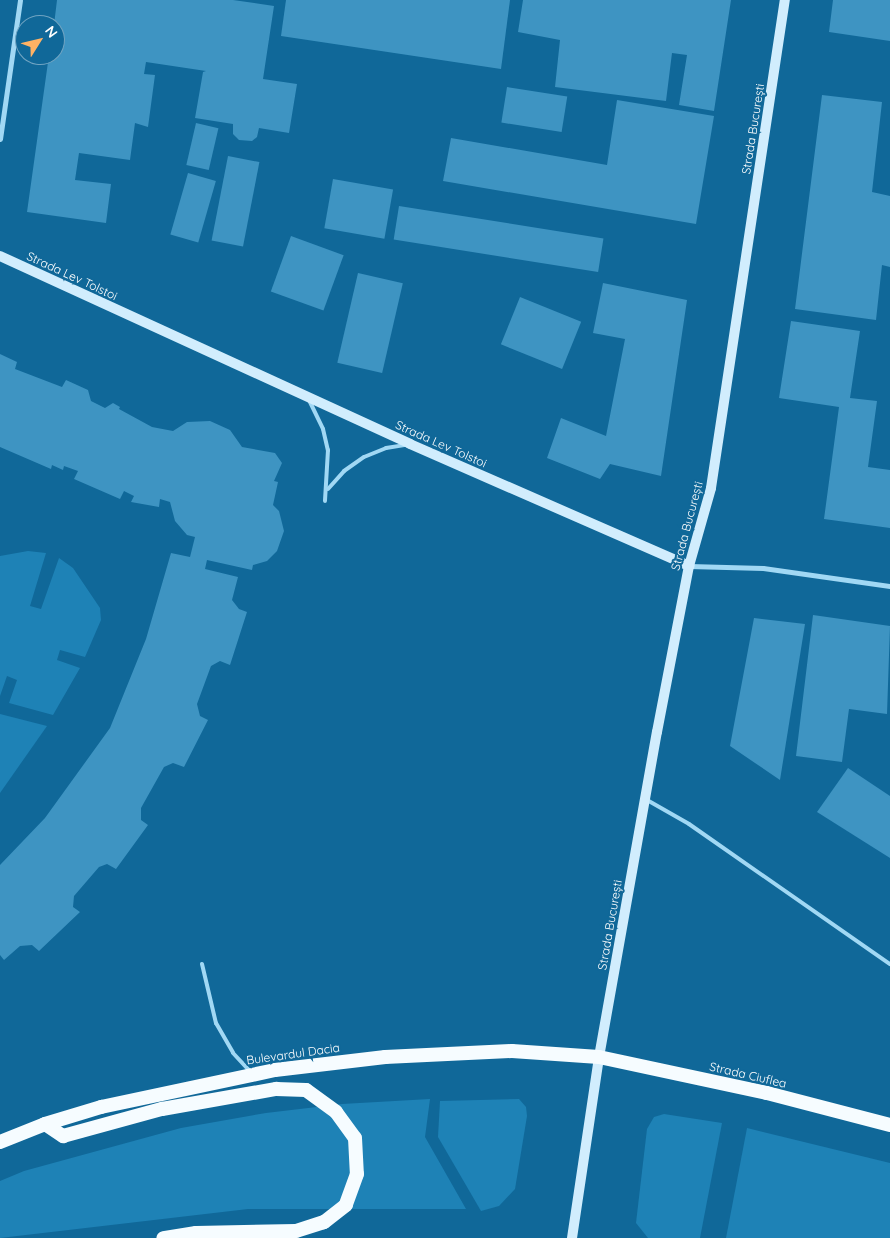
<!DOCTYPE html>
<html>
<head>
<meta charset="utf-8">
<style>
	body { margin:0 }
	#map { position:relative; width:890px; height:1238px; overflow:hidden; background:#106899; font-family:Quicksand,sans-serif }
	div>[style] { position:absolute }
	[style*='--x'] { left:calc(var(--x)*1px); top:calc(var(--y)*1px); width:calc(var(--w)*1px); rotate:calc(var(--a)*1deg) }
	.green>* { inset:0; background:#1e82b6 }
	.building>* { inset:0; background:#3e94c2; transform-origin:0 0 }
	.service>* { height:4px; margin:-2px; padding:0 2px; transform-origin:2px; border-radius:2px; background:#a1d8f4 }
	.minor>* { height:5px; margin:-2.5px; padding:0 2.5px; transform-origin:2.5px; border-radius:2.5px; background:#a1d8f4 }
	.secondary>* { height:10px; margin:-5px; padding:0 5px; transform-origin:5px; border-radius:5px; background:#d1edfd }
	.trunk>* { height:14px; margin:-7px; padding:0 7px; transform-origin:7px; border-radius:7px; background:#f6fcff }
	span { translate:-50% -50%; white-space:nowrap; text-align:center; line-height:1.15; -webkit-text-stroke:4px #106899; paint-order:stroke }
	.street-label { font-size:12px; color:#fff }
	.north { position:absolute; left:15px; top:15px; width:50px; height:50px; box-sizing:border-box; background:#106899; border:1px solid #70a4c2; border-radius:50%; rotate:54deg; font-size:14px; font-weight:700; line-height:20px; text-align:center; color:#fff }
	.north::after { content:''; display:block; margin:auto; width:18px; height:22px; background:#ffb264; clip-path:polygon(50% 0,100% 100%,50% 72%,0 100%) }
</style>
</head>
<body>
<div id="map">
	<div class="green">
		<div style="clip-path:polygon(28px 551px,46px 553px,30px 606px,41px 609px,59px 558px,73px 568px,100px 608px,101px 620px,85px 657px,60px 650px,57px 660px,80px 668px,53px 715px,9px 703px,17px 680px,7px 676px,0 696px,0 556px)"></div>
		<div style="clip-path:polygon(0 714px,47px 726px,0 793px)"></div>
		<div style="clip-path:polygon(430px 1099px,425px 1137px,466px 1209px,248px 1209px,0 1238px,0 1181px,24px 1171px,181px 1128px,266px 1113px,342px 1104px)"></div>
		<div style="clip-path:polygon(519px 1099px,526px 1107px,527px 1116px,515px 1189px,499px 1206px,481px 1211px,438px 1137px,440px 1101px)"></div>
		<div style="clip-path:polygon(664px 1114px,722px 1123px,700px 1238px,648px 1238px,636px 1223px,647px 1129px,654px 1117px)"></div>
		<div style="clip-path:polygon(747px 1128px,890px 1163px,890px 1238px,726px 1238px)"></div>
	</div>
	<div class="building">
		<div style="clip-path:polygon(57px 0,233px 0,274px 6px,263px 79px,297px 84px,289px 133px,259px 128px,257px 137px,252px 141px,239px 140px,233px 134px,233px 124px,195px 118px,203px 72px,206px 71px,146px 62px,144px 74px,155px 75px,148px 127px,135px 123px,130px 160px,79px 153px,75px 180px,111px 184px,106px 223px,27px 212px,49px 55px,55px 55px,54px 25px)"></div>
		<div style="clip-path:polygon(286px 0,510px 0,501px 69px,281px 36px)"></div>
		<div style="clip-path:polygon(523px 0,731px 0,714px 111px,679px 105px,687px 55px,672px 53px,666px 101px,555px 87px,560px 40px,518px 32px)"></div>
		<div style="clip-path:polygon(833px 0,890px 0,890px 41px,829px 32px)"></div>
		<div style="left:507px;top:87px;width:61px;height:36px;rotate:9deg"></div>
		<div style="clip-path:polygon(822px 95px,882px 102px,872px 192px,890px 196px,890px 267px,882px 265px,876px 320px,795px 309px)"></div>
		<div style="clip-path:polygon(617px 100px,714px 116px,696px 224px,443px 181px,451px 138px,607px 165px)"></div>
		<div style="left:196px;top:123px;width:23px;height:43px;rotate:13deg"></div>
		<div style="left:228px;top:156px;width:32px;height:86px;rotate:11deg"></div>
		<div style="left:188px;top:173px;width:29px;height:64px;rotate:16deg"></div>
		<div style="left:333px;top:179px;width:61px;height:50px;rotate:10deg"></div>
		<div style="left:399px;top:206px;width:207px;height:34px;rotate:9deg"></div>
		<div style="left:291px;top:236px;width:56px;height:59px;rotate:20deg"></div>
		<div style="left:358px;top:273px;width:46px;height:92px;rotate:13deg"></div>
		<div style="clip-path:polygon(603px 283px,687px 300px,661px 476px,610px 464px,600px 479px,547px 458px,561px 418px,606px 436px,625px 339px,593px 333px)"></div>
		<div style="left:520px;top:297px;width:66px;height:51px;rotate:22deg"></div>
		<div style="clip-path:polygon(791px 321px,860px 331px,850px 398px,877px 401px,868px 467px,890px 470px,890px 528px,824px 519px,839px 407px,779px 398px)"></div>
		<div style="clip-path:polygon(0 354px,17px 362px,15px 369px,62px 387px,66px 380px,88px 390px,91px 401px,105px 408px,113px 403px,120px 407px,119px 409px,152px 427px,173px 431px,187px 422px,210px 421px,230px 430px,242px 447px,275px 453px,282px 463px,274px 481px,278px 482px,273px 505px,279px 511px,284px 531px,277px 551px,267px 561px,253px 565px,252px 570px,207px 560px,205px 569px,238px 577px,232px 600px,239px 609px,247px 612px,230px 665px,220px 661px,211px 666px,197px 704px,200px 716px,208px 720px,184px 767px,173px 763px,164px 767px,141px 808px,141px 820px,148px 825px,116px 869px,107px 864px,99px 867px,74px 896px,73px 907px,80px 912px,39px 951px,32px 945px,20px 946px,4px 960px,0 955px,0 865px,45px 818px,110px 728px,146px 639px,171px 553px,190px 557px,195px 537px,187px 535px,175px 521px,170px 502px,160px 499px,159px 507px,131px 502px,134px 496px,124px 491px,120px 499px,74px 479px,78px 471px,64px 466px,63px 470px,52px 465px,51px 469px,0 447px)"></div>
		<div style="clip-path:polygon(813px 615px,890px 626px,887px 714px,849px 709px,842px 762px,796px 756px)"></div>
		<div style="clip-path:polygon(754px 618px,805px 624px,780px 780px,730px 746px)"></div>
		<div style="clip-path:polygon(848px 768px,890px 796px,890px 858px,817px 812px)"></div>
	</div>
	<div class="service">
		<div style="--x:309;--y:400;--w:32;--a:64"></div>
		<div style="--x:323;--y:429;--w:22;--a:77"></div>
		<div style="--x:328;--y:450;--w:51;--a:93.4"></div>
		<div style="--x:328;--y:489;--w:24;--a:-48"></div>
		<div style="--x:344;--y:471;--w:24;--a:-35"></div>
		<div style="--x:364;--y:457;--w:24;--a:-22"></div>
		<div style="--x:386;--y:448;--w:20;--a:-9"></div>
		<div style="--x:647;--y:800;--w:48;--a:29.7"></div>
		<div style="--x:689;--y:824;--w:245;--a:34.9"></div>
		<div style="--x:202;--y:964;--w:61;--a:76.7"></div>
		<div style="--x:216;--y:1023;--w:34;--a:60"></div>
		<div style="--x:233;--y:1053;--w:25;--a:47"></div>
	</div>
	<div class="minor">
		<div style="--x:0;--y:139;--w:140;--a:-81.8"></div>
		<div style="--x:689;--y:566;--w:74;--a:1.5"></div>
		<div style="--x:763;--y:568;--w:128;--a:8.1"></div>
	</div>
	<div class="secondary">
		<div style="--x:0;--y:256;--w:451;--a:24.6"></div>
		<div style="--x:410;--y:444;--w:305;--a:23.6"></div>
		<div style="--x:572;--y:1238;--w:183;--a:-81.5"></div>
		<div style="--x:599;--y:1057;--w:330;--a:-79.9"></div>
		<div style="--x:657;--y:732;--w:169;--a:-79.1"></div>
		<div style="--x:689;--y:566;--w:81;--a:-74.2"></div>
		<div style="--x:711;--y:488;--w:494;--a:-81.4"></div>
	</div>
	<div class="trunk">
		<div style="--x:45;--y:1124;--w:22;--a:34"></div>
		<div style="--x:63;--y:1136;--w:103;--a:-15.3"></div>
		<div style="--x:162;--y:1109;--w:116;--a:-10"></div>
		<div style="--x:276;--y:1089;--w:30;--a:2"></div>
		<div style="--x:306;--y:1090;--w:37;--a:36"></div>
		<div style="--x:336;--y:1112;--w:32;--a:54"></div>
		<div style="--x:355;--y:1138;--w:36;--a:87"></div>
		<div style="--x:357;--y:1174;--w:33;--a:110"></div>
		<div style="--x:346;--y:1205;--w:28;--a:142"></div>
		<div style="--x:324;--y:1222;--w:29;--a:162"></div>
		<div style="--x:296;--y:1231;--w:100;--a:178.9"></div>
		<div style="--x:196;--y:1233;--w:33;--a:171"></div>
		<div style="--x:0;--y:1142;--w:48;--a:-21.8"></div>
		<div style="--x:45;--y:1124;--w:59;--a:-16.9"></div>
		<div style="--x:101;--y:1107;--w:178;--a:-12"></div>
		<div style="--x:275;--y:1070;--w:111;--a:-6.7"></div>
		<div style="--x:385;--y:1057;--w:127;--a:-2.7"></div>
		<div style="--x:512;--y:1051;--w:87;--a:3.9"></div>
		<div style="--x:599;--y:1057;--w:172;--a:12.1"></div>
		<div style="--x:767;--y:1093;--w:127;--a:14.6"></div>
	</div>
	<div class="street-label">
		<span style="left:753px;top:129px;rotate:-81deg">Strada București</span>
		<span style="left:72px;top:276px;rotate:25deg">Strada Lev Tolstoi</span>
		<span style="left:441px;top:444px;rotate:24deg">Strada Lev Tolstoi</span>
		<span style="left:687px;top:526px;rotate:-75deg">Strada București</span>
		<span style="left:610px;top:925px;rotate:-80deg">Strada București</span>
		<span style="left:293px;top:1054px;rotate:-8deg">Bulevardul Dacia</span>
		<span style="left:748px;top:1075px;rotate:13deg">Strada Ciuflea</span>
	</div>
	<div class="north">N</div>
</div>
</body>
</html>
